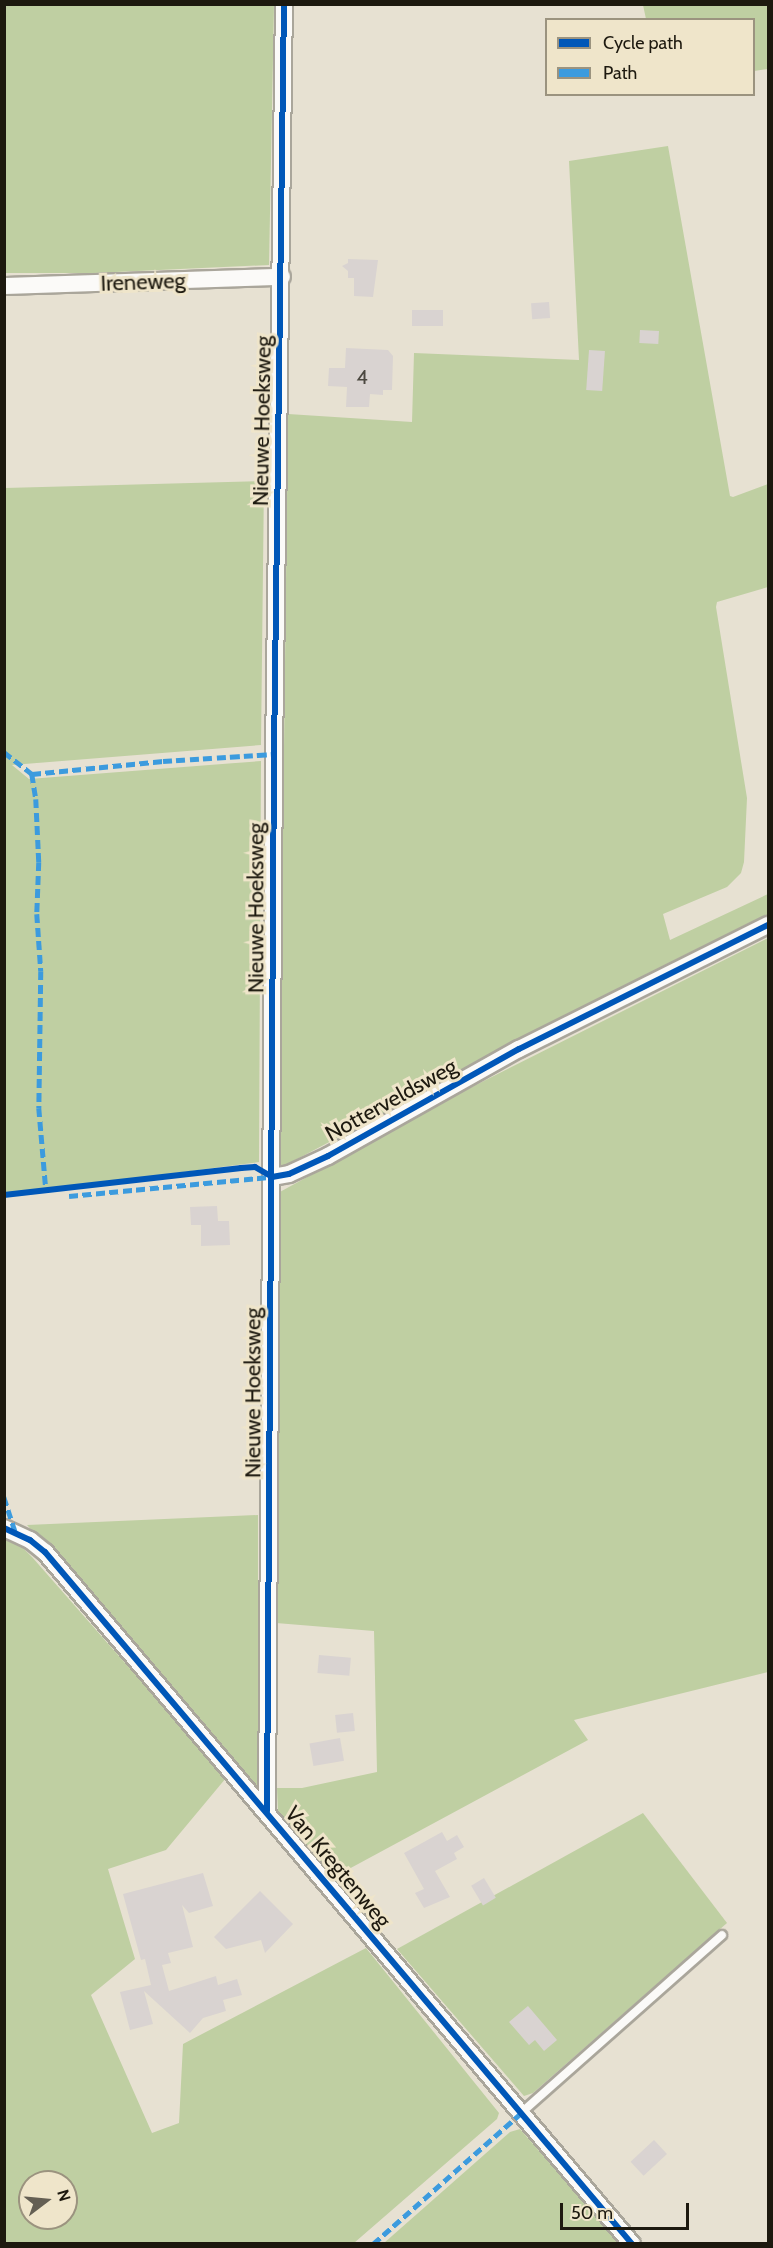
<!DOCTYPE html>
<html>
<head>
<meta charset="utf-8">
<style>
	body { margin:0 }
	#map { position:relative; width:773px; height:2248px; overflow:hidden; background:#e7e1d2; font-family:Cabin,sans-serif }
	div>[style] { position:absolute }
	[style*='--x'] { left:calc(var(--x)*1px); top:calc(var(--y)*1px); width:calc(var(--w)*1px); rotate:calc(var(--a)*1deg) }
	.green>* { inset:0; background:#bfcfa2 }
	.building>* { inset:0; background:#d9d3d1; transform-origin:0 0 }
	.roads { filter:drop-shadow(2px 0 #aaa69b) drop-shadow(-2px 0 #aaa69b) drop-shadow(0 2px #aaa69b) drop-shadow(0 -2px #aaa69b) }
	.service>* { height:8px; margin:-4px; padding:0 4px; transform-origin:4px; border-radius:4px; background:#fbfaf8 }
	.minor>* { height:16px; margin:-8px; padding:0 8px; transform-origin:8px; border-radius:8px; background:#fbfaf8 }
	.quiet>* { height:4.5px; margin-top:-2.25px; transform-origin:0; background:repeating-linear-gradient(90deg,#3c9bde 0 9px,transparent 0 13.5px) }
	.cycleway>* { height:6px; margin:-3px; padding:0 3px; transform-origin:3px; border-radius:3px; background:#0057b8 }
	span { translate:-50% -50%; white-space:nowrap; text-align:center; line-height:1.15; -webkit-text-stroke:6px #efe5ca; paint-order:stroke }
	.number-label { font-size:20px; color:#4c4840 }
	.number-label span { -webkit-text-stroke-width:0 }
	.street-label { font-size:22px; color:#1d190f }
	.frame { position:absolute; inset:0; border:6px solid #1d190f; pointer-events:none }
	.legend { position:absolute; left:545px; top:18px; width:210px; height:78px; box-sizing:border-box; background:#efe5ca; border:2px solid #9b937f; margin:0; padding:8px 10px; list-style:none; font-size:18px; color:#1d190f }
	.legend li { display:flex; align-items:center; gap:12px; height:30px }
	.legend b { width:30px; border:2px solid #9b937f }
	.north { position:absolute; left:18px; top:2170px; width:60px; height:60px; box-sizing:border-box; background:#efe5ca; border:2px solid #9b937f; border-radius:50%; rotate:74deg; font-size:16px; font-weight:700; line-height:24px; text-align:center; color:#1d190f }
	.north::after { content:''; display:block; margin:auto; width:21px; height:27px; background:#645f53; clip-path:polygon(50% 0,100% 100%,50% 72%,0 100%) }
	.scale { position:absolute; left:560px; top:2203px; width:129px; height:27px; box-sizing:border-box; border:3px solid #1d190f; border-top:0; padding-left:8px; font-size:18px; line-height:21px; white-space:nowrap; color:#1d190f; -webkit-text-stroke:4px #efe5ca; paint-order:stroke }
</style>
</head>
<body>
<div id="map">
	<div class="green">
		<div style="clip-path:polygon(4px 5px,274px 5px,269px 265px,94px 273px,5px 273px)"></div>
		<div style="clip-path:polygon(643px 5px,768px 5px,768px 69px,754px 71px,754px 20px,646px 19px)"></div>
		<div style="clip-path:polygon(668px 146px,730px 496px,733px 497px,768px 484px,768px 587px,717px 602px,716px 607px,747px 798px,744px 862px,741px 873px,727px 887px,663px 914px,670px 940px,768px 894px,768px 917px,550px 1025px,284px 1166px,279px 1164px,288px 414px,412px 422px,414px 353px,579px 360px,569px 161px)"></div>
		<div style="clip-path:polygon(264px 481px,261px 745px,12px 765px,29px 779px,261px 761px,259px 1162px,5px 1195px,5px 488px)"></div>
		<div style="clip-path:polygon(768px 938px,768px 1672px,574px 1720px,588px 1740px,334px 1877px,278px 1811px,277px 1788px,302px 1788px,377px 1772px,374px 1631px,276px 1623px,278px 1193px,466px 1090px)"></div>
		<div style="clip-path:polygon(258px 1515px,258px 1788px,27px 1525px)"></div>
		<div style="clip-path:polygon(evenodd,5px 1539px,18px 1543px,32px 1557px,226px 1778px,166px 1850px,108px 1869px,135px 1959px,91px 1995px,152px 2133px,179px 2123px,183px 2044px,366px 1948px,499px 2113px,497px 2119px,354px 2243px,5px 2244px,5px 1539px,30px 2182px,66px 2182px,66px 2218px,30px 2218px,30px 2182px)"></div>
		<div style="clip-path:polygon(643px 1813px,727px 1923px,533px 2093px,524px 2096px,397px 1949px)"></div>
		<div style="clip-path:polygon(520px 2129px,619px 2243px,384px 2243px,510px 2132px)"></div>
	</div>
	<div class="building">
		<div style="clip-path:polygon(348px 259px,378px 260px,373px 297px,354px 296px,354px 278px,348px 278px,348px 271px,342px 266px,348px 263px)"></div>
		<div style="left:549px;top:302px;width:16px;height:18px;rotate:86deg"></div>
		<div style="left:412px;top:310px;width:31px;height:16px"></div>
		<div style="left:640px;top:330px;width:19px;height:13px;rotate:3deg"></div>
		<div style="clip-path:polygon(346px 348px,388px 350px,393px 356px,392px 390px,383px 390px,383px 395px,370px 394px,369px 407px,346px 407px,347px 387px,328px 386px,329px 368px,345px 368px)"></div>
		<div style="left:589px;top:350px;width:16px;height:40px;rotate:4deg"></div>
		<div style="clip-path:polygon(217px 1206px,218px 1221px,229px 1221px,230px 1245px,201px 1246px,201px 1225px,191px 1225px,190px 1207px)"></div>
		<div style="left:319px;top:1655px;width:32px;height:18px;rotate:5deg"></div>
		<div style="left:353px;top:1713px;width:18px;height:18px;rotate:84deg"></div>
		<div style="left:340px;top:1738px;width:23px;height:31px;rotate:80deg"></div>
		<div style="clip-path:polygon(442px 1832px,447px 1841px,457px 1835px,464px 1847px,454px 1853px,457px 1859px,435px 1871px,450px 1897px,424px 1908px,415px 1893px,424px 1889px,404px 1853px)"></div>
		<div style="clip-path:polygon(203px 1873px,213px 1906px,189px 1913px,182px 1905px,193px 1947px,168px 1953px,171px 1963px,162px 1965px,169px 1991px,216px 1976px,218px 1985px,237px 1979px,242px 1995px,223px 2000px,226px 2011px,203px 2018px,190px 2033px,144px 1991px,153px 2024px,130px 2030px,120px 1992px,151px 1985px,145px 1959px,141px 1960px,123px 1894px)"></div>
		<div style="left:484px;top:1878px;width:23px;height:15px;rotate:59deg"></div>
		<div style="clip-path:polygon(260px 1891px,293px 1924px,265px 1953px,261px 1940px,226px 1949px,214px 1937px)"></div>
		<div style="clip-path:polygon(528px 2006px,557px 2040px,544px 2051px,535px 2040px,529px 2045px,509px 2022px)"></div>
		<div style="left:654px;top:2140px;width:19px;height:32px;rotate:47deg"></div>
	</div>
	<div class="roads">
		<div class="service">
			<div style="--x:522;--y:2112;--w:267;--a:-41.5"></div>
		</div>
		<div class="minor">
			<div style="--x:4;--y:286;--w:278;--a:-1.9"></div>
			<div style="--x:272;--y:1177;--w:17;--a:-10"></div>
			<div style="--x:289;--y:1174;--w:43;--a:-24.8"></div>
			<div style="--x:328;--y:1156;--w:219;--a:-29.3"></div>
			<div style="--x:519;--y:1049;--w:278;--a:-26.5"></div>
			<div style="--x:4;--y:1528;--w:29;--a:25"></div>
			<div style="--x:30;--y:1540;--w:19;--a:39"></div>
			<div style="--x:45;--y:1552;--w:907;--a:49.69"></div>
			<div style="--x:267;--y:1811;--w:1057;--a:-89.62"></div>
			<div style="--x:274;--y:754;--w:750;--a:-89.24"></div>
		</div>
	</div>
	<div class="quiet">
		<div style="--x:4;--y:752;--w:36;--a:38"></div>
		<div style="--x:32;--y:774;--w:25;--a:81"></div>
		<div style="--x:36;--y:799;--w:63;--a:87.3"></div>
		<div style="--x:39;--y:862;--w:52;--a:92.2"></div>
		<div style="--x:37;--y:914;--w:57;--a:86"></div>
		<div style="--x:41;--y:971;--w:137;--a:90.8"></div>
		<div style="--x:39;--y:1108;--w:82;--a:85.1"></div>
		<div style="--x:32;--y:774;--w:132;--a:-5.7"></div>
		<div style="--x:163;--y:761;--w:111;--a:-3.6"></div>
		<div style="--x:69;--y:1196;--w:201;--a:-5.4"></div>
		<div style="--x:4;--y:1497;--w:36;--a:72"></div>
		<div style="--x:373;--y:2244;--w:199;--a:-41.5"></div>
	</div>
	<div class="cycleway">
		<div style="--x:4;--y:1195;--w:239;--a:-6.5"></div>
		<div style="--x:241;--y:1168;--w:14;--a:-4"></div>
		<div style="--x:255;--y:1167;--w:20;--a:30"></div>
		<div style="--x:272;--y:1177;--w:17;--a:-10"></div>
		<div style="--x:289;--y:1174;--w:43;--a:-24.8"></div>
		<div style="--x:328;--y:1156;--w:219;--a:-29.3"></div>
		<div style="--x:519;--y:1049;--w:278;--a:-26.5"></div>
		<div style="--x:4;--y:1528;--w:29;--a:25"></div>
		<div style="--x:30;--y:1540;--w:19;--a:39"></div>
		<div style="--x:45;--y:1552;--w:907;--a:49.69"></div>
		<div style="--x:267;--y:1811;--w:1057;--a:-89.62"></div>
		<div style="--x:274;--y:754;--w:750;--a:-89.24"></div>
	</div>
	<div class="number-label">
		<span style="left:362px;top:377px">4</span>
	</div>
	<div class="street-label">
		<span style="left:143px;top:282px;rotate:-2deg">Ireneweg</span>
		<span style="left:262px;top:421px;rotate:-89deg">Nieuwe Hoeksweg</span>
		<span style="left:256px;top:908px;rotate:-90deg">Nieuwe Hoeksweg</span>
		<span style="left:391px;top:1100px;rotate:-29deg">Notterveldsweg</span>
		<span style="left:253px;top:1393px;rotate:-90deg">Nieuwe Hoeksweg</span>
		<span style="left:338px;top:1867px;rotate:50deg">Van Kregtenweg</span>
	</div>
	<div class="frame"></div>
	<ul class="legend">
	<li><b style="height:8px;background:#0057b8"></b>Cycle path</li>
	<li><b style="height:8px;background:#3c9bde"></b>Path</li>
	</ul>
	<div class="north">N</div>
	<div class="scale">50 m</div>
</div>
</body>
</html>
